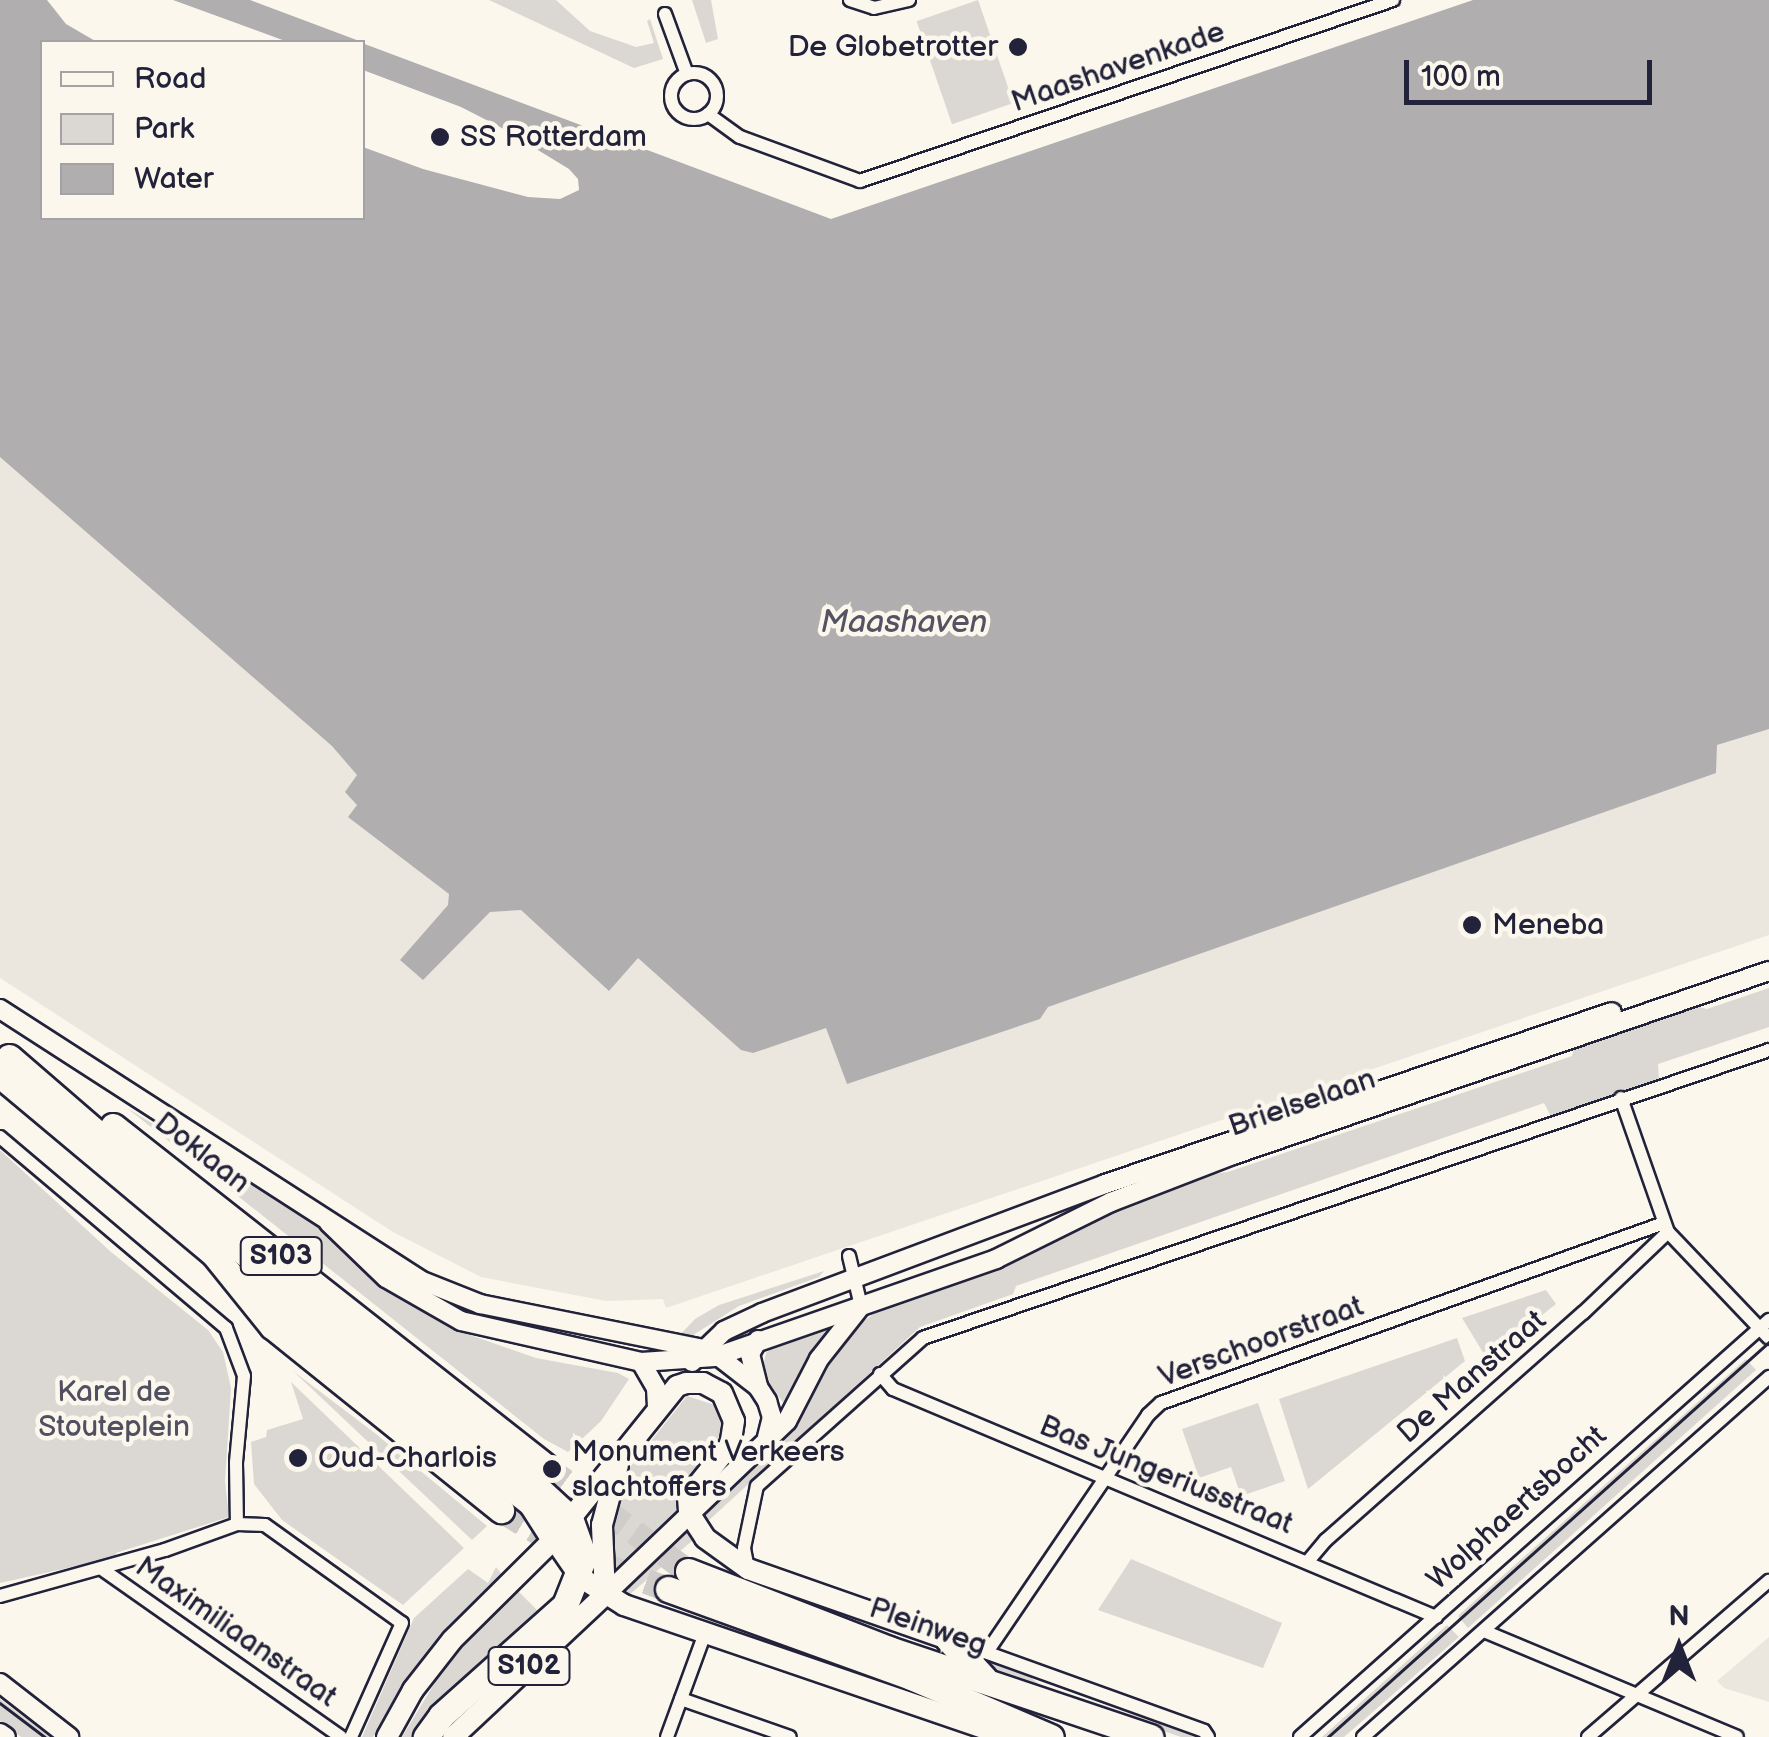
<!DOCTYPE html>
<html>
<head>
<meta charset="utf-8">
<style>
	body { margin:0 }
	#map { position:relative; width:1769px; height:1737px; overflow:hidden; background:#fbf7ec; font-family:"Balsamiq Sans",sans-serif }
	div>[style] { position:absolute }
	[style*='--x'] { left:calc(var(--x)*1px); top:calc(var(--y)*1px); width:calc(var(--w)*1px); rotate:calc(var(--a)*1deg) }
	.built>* { inset:0; background:#ebe7df }
	.green>* { inset:0; background:#dbd8d3; transform-origin:0 0 }
	.water>* { inset:0; background:#b1aeb0 }
	.highway-tunnel>* { height:25px; margin-top:-12.5px; transform-origin:0; background:repeating-linear-gradient(90deg,#d0ccc9 0 25px,transparent 0 37px) }
	.roads { filter:drop-shadow(2px 0 #22223b) drop-shadow(-2px 0 #22223b) drop-shadow(0 2px #22223b) drop-shadow(0 -2px #22223b) }
	.street>* { height:12px; margin:-6px; padding:0 6px; transform-origin:6px; border-radius:6px; background:#fbf7ec }
	.street>.ring { margin:-6px; padding:0; box-sizing:content-box; background:none; border:12px solid #fbf7ec; border-radius:50% }
	.secondary>* { height:18px; margin:-9px; padding:0 9px; transform-origin:9px; border-radius:9px; background:#fbf7ec }
	.primary>* { height:20px; margin:-10px; padding:0 10px; transform-origin:10px; border-radius:10px; background:#fbf7ec }
	.highway>* { height:25px; margin:-12.5px; padding:0 12.5px; transform-origin:12.5px; border-radius:12.5px; background:#fbf7ec }
	.tram>* { height:2.5px; margin:-1.25px; padding:0 1.25px; transform-origin:1.25px; border-radius:1.25px; background:#22223b }
	.dots>* { width:28px; height:28px; translate:-50% -50%; box-sizing:border-box; border:5px solid #fbf7ec; border-radius:50% }
	span { translate:-50% -50%; white-space:nowrap; text-align:center; line-height:1.15; -webkit-text-stroke:9px #fbf7ec; paint-order:stroke }
	.shield-label span { padding:2px 8px; background:#fbf7ec; border:2px solid; border-radius:8px; -webkit-text-stroke-width:0 }
	.shield-label { font-size:28px; color:#22223b; font-weight:700 }
	.poi-label { font-size:30px; color:#22223b }
	.right { translate:-100% -50%; text-align:right }
	.left { translate:0 -50%; text-align:left }
	.street-label { font-size:30px; color:#22223b }
	.park-label { font-size:30px; color:#505061 }
	.water-label { font-size:32px; color:#545364; font-style:italic }
	.legend { position:absolute; left:40px; top:40px; width:325px; height:180px; box-sizing:border-box; background:#fbf7ec; border:2px solid #a4a2a5; margin:0; padding:12px 18px; list-style:none; font-size:30px; color:#22223b }
	.legend li { display:flex; align-items:center; gap:20px; height:50px }
	.legend b { width:50px; border:2px solid #a4a2a5 }
	.north { position:absolute; left:1629px; top:1597px; width:100px; height:100px; -webkit-text-stroke:8px #fbf7ec; paint-order:stroke; rotate:0deg; font-size:28px; font-weight:700; line-height:40px; text-align:center; color:#22223b }
	.north::after { content:''; display:block; margin:auto; width:35px; height:45px; background:#22223b; clip-path:polygon(50% 0,100% 100%,50% 72%,0 100%) }
	.scale { position:absolute; left:1404px; top:60px; width:248px; height:45px; box-sizing:border-box; border:5px solid #22223b; border-top:0; padding-left:12px; font-size:30px; line-height:35px; white-space:nowrap; color:#22223b; -webkit-text-stroke:8px #fbf7ec; paint-order:stroke }
</style>
</head>
<body>
<div id="map">
	<div class="built">
		<div style="clip-path:polygon(0 444px,1769px 679px,1769px 935px,666px 1308px,663px 1299px,606px 1301px,481px 1277px,393px 1232px,0 978px)"></div>
		<div style="clip-path:polygon(1769px 1637px,1769px 1702px,1724px 1688px,1717px 1681px)"></div>
	</div>
	<div class="green">
		<div style="clip-path:polygon(489px 0,556px 0,590px 31px,636px 47px,654px 43px,647px 21px,650px 19px,663px 59px,634px 68px)"></div>
		<div style="clip-path:polygon(692px 0,711px 0,718px 39px,706px 43px)"></div>
		<div style="left:978px;top:0;width:109px;height:65px;rotate:71deg"></div>
		<div style="clip-path:polygon(1769px 988px,1769px 1027px,1658px 1064px,1659px 1079px,1552px 1119px,1544px 1103px,1016px 1286px,1013px 1294px,920px 1327px,707px 1522px,704px 1513px,789px 1427px,846px 1334px,890px 1302px,1014px 1258px,1196px 1176px,1228px 1172px,1572px 1056px,1575px 1045px,1691px 1005px,1707px 1009px)"></div>
		<div style="clip-path:polygon(127px 1108px,306px 1217px,428px 1314px,470px 1335px,536px 1358px,618px 1373px,629px 1379px,601px 1421px,568px 1452px,544px 1439px)"></div>
		<div style="clip-path:polygon(0 1150px,111px 1252px,208px 1330px,223px 1352px,231px 1388px,225px 1481px,229px 1517px,116px 1553px,117px 1557px,0 1583px)"></div>
		<div style="clip-path:polygon(824px 1271px,819px 1277px,739px 1306px,690px 1337px,678px 1337px,695px 1319px,719px 1305px)"></div>
		<div style="clip-path:polygon(1546px 1290px,1556px 1304px,1487px 1359px,1462px 1318px)"></div>
		<div style="clip-path:polygon(842px 1317px,786px 1407px,762px 1372px,766px 1353px,779px 1342px)"></div>
		<div style="clip-path:polygon(1457px 1338px,1465px 1361px,1308px 1489px,1279px 1399px)"></div>
		<div style="clip-path:polygon(1746px 1359px,1756px 1370px,1468px 1628px,1458px 1616px,1461px 1613px)"></div>
		<div style="clip-path:polygon(293px 1371px,376px 1434px,487px 1526px,472px 1540px)"></div>
		<div style="clip-path:polygon(291px 1382px,464px 1548px,403px 1605px,282px 1520px,254px 1484px,251px 1442px,266px 1437px,267px 1430px,303px 1419px)"></div>
		<div style="clip-path:polygon(687px 1396px,715px 1405px,725px 1421px,724px 1439px,677px 1488px,676px 1512px,620px 1569px,611px 1572px,608px 1531px,622px 1477px)"></div>
		<div style="clip-path:polygon(1258px 1403px,1285px 1481px,1241px 1496px,1231px 1467px,1199px 1478px,1182px 1429px)"></div>
		<div style="clip-path:polygon(687px 1530px,693px 1540px,628px 1596px,624px 1589px)"></div>
		<div style="clip-path:polygon(1131px 1559px,1282px 1623px,1263px 1668px,1098px 1610px)"></div>
		<div style="clip-path:polygon(496px 1567px,503px 1576px,419px 1671px,373px 1737px,362px 1737px,414px 1618px,468px 1569px,488px 1583px)"></div>
		<div style="clip-path:polygon(517px 1590px,539px 1612px,415px 1737px,402px 1737px,445px 1666px)"></div>
		<div style="clip-path:polygon(1447px 1625px,1459px 1637px,1344px 1737px,1322px 1737px)"></div>
		<div style="clip-path:polygon(974px 1654px,1025px 1673px,1039px 1684px,1200px 1737px,1181px 1737px,992px 1673px)"></div>
		<div style="clip-path:polygon(0 1699px,50px 1737px,21px 1737px,0 1721px)"></div>
	</div>
	<div class="water">
		<div style="clip-path:polygon(0 0,47px 0,66px 24px,97px 42px,42px 42px,42px 218px,362px 218px,363px 147px,423px 169px,528px 197px,560px 199px,579px 190px,578px 179px,569px 169px,500px 127px,461px 107px,363px 70px,362px 43px,831px 219px,1473px 0,1769px 0,1769px 729px,1717px 745px,1716px 773px,1048px 1007px,1040px 1019px,847px 1084px,826px 1028px,753px 1053px,741px 1050px,638px 958px,609px 991px,521px 910px,490px 912px,423px 980px,400px 960px,448px 905px,449px 894px,348px 817px,357px 805px,345px 792px,357px 775px,332px 746px,0 457px)"></div>
		<div style="clip-path:polygon(173px 0,250px 0,362px 42px,288px 42px)"></div>
	</div>
	<div class="highway-tunnel">
		<div style="--x:545;--y:1466;--w:177;--a:36.3"></div>
		<div style="--x:501;--y:1510;--w:88;--a:30.6"></div>
		<div style="--x:577;--y:1555;--w:97;--a:20.5"></div>
	</div>
	<div class="roads">
		<div class="street">
			<div style="--x:850;--y:0;--w:25;--a:18"></div>
			<div style="--x:874;--y:8;--w:36;--a:-13"></div>
			<div style="--x:665;--y:14;--w:64;--a:69.9"></div>
			<div class="ring" style="left:671px;top:73px;width:34px;height:34px"></div>
			<div style="--x:708;--y:114;--w:39;--a:36"></div>
			<div style="--x:740;--y:137;--w:128;--a:20.1"></div>
			<div style="--x:860;--y:181;--w:563;--a:-18.76"></div>
			<div style="--x:1621;--y:1098;--w:142;--a:70.7"></div>
			<div style="--x:1668;--y:1232;--w:146;--a:46.4"></div>
			<div style="--x:0;--y:1137;--w:296;--a:40.2"></div>
			<div style="--x:226;--y:1328;--w:51;--a:69.4"></div>
			<div style="--x:244;--y:1376;--w:87;--a:95.3"></div>
			<div style="--x:236;--y:1463;--w:61;--a:89.1"></div>
			<div style="--x:849;--y:1256;--w:51;--a:76.5"></div>
			<div style="--x:880;--y:1374;--w:20;--a:49"></div>
			<div style="--x:893;--y:1389;--w:589;--a:22.78"></div>
			<div style="--x:1309;--y:1560;--w:26;--a:-50"></div>
			<div style="--x:1326;--y:1540;--w:343;--a:-41.5"></div>
			<div style="--x:1583;--y:1313;--w:117;--a:-43.6"></div>
			<div style="--x:102;--y:1569;--w:292;--a:35.1"></div>
			<div style="--x:748;--y:1569;--w:21;--a:-101"></div>
			<div style="--x:744;--y:1548;--w:63;--a:-78.2"></div>
			<div style="--x:757;--y:1486;--w:222;--a:-41.7"></div>
			<div style="--x:923;--y:1338;--w:894;--a:-18.8"></div>
			<div style="--x:0;--y:1596;--w:171;--a:-15.6"></div>
			<div style="--x:165;--y:1550;--w:77;--a:-19.9"></div>
			<div style="--x:237;--y:1524;--w:28;--a:2"></div>
			<div style="--x:265;--y:1525;--w:168;--a:35.6"></div>
			<div style="--x:402;--y:1623;--w:125;--a:114.1"></div>
			<div style="--x:1484;--y:1631;--w:274;--a:22.7"></div>
			<div style="--x:960;--y:1643;--w:259;--a:19.8"></div>
			<div style="--x:1204;--y:1731;--w:7;--a:56"></div>
			<div style="--x:987;--y:1652;--w:287;--a:-55.8"></div>
			<div style="--x:1148;--y:1415;--w:18;--a:-43"></div>
			<div style="--x:1161;--y:1403;--w:534;--a:-19.69"></div>
			<div style="--x:681;--y:1699;--w:115;--a:19.2"></div>
			<div style="--x:667;--y:1737;--w:111;--a:-69.9"></div>
			<div style="--x:1300;--y:1737;--w:628;--a:-41.64"></div>
			<div style="--x:1363;--y:1737;--w:543;--a:-41.56"></div>
			<div style="--x:1588;--y:1737;--w:239;--a:-40.8"></div>
		</div>
		<div class="secondary">
			<div style="--x:0;--y:1009;--w:500;--a:32.8"></div>
			<div style="--x:420;--y:1280;--w:65;--a:21.8"></div>
			<div style="--x:480;--y:1304;--w:227;--a:11.4"></div>
			<div style="--x:703;--y:1349;--w:17;--a:25"></div>
			<div style="--x:718;--y:1356;--w:51;--a:37.8"></div>
			<div style="--x:758;--y:1387;--w:17;--a:57"></div>
			<div style="--x:767;--y:1401;--w:17;--a:73"></div>
			<div style="--x:772;--y:1417;--w:21;--a:104"></div>
			<div style="--x:329;--y:1223;--w:79;--a:44"></div>
			<div style="--x:386;--y:1278;--w:86;--a:29.8"></div>
			<div style="--x:461;--y:1321;--w:185;--a:12.8"></div>
			<div style="--x:641;--y:1362;--w:74;--a:-3.9"></div>
			<div style="--x:715;--y:1357;--w:298;--a:-19.2"></div>
			<div style="--x:996;--y:1259;--w:128;--a:-26.4"></div>
			<div style="--x:1111;--y:1202;--w:131;--a:-21.1"></div>
			<div style="--x:1233;--y:1155;--w:567;--a:-18.95"></div>
			<div style="--x:758;--y:1340;--w:16;--a:120"></div>
			<div style="--x:750;--y:1354;--w:34;--a:76"></div>
			<div style="--x:641;--y:1362;--w:30;--a:60"></div>
			<div style="--x:656;--y:1388;--w:21;--a:87"></div>
			<div style="--x:692;--y:1362;--w:45;--a:-44.1"></div>
			<div style="--x:724;--y:1331;--w:42;--a:-25.3"></div>
			<div style="--x:762;--y:1313;--w:366;--a:-20.6"></div>
			<div style="--x:1105;--y:1184;--w:535;--a:-18.74"></div>
			<div style="--x:605;--y:1595;--w:252;--a:-43.7"></div>
			<div style="--x:787;--y:1421;--w:70;--a:-62.7"></div>
			<div style="--x:819;--y:1359;--w:68;--a:-51.6"></div>
			<div style="--x:0;--y:1683;--w:88;--a:38"></div>
			<div style="--x:0;--y:1733;--w:7;--a:34"></div>
		</div>
		<div class="primary">
			<div style="--x:554;--y:1539;--w:46;--a:55.6"></div>
			<div style="--x:580;--y:1577;--w:52;--a:32.5"></div>
			<div style="--x:624;--y:1605;--w:408;--a:18.9"></div>
			<div style="--x:605;--y:1595;--w:70;--a:-92.5"></div>
			<div style="--x:602;--y:1525;--w:62;--a:-75.1"></div>
			<div style="--x:387;--y:1737;--w:54;--a:-61"></div>
			<div style="--x:413;--y:1690;--w:63;--a:-52"></div>
			<div style="--x:452;--y:1640;--w:144;--a:-44.7"></div>
			<div style="--x:554;--y:1539;--w:196;--a:-51.2"></div>
			<div style="--x:677;--y:1386;--w:9;--a:-18"></div>
			<div style="--x:686;--y:1383;--w:17;--a:0"></div>
			<div style="--x:703;--y:1383;--w:21;--a:28"></div>
			<div style="--x:722;--y:1393;--w:30;--a:67"></div>
			<div style="--x:734;--y:1421;--w:24;--a:99"></div>
			<div style="--x:730;--y:1445;--w:67;--a:128.9"></div>
			<div style="--x:688;--y:1497;--w:16;--a:86"></div>
			<div style="--x:689;--y:1513;--w:30;--a:57"></div>
			<div style="--x:705;--y:1538;--w:53;--a:35.8"></div>
			<div style="--x:748;--y:1569;--w:212;--a:19.3"></div>
			<div style="--x:453;--y:1737;--w:208;--a:-43.1"></div>
		</div>
		<div class="highway">
			<div style="--x:9;--y:1057;--w:162;--a:40.8"></div>
			<div style="--x:132;--y:1163;--w:495;--a:38.5"></div>
			<div style="--x:519;--y:1471;--w:69;--a:42.7"></div>
			<div style="--x:570;--y:1518;--w:41;--a:70.3"></div>
			<div style="--x:584;--y:1557;--w:52;--a:111.6"></div>
			<div style="--x:565;--y:1605;--w:166;--a:138.2"></div>
			<div style="--x:441;--y:1716;--w:26;--a:126"></div>
			<div style="--x:0;--y:1075;--w:278;--a:39.9"></div>
			<div style="--x:213;--y:1253;--w:94;--a:51.1"></div>
			<div style="--x:272;--y:1326;--w:294;--a:38.8"></div>
			<div style="--x:113;--y:1126;--w:550;--a:38.2"></div>
			<div style="--x:249;--y:1282;--w:358;--a:38.1"></div>
			<div style="--x:531;--y:1503;--w:43;--a:57.4"></div>
			<div style="--x:688;--y:1571;--w:216;--a:21.2"></div>
			<div style="--x:889;--y:1649;--w:276;--a:18.6"></div>
			<div style="--x:668;--y:1589;--w:258;--a:19.9"></div>
			<div style="--x:911;--y:1677;--w:152;--a:23.2"></div>
			<div style="--x:948;--y:1639;--w:53;--a:47.3"></div>
		</div>
	</div>
	<div class="tram">
		<div style="--x:0;--y:1703;--w:56;--a:37.1"></div>
		<div style="--x:1328;--y:1737;--w:592;--a:-41.85"></div>
	</div>
	<div class="dots">
		<div style="left:1018px;top:47px;background:#22223b"></div>
		<div style="left:440px;top:137px;background:#22223b"></div>
		<div style="left:1472px;top:925px;background:#22223b"></div>
		<div style="left:298px;top:1458px;background:#22223b"></div>
		<div style="left:552px;top:1469px;background:#22223b"></div>
	</div>
	<div class="shield-label">
		<span style="left:281px;top:1256px">S103</span>
		<span style="left:529px;top:1666px">S102</span>
	</div>
	<div class="poi-label">
		<span class="right" style="left:998px;top:47px">De Globetrotter</span>
		<span class="left" style="left:460px;top:137px">SS Rotterdam</span>
		<span class="left" style="left:1492px;top:925px">Meneba</span>
		<span class="left" style="left:572px;top:1469px">Monument Verkeers<br>slachtoffers</span>
		<span class="left" style="left:318px;top:1458px">Oud-Charlois</span>
	</div>
	<div class="street-label">
		<span style="left:1118px;top:67px;rotate:-19deg">Maashavenkade</span>
		<span style="left:1302px;top:1103px;rotate:-19deg">Brielselaan</span>
		<span style="left:202px;top:1153px;rotate:38deg">Doklaan</span>
		<span style="left:1261px;top:1342px;rotate:-20deg">Verschoorstraat</span>
		<span style="left:1472px;top:1377px;rotate:-41deg">De Manstraat</span>
		<span style="left:1166px;top:1475px;rotate:22deg">Bas Jungeriusstraat</span>
		<span style="left:1517px;top:1508px;rotate:-42deg">Wolphaertsbocht</span>
		<span style="left:928px;top:1627px;rotate:19deg">Pleinweg</span>
		<span style="left:236px;top:1632px;rotate:35deg">Maximiliaanstraat</span>
	</div>
	<div class="park-label">
		<span style="left:114px;top:1409px">Karel de<br>Stouteplein</span>
	</div>
	<div class="water-label">
		<span style="left:904px;top:623px">Maashaven</span>
	</div>
	<ul class="legend">
	<li><b style="height:12px;background:#fbf7ec"></b>Road</li>
	<li><b style="height:28px;background:#dbd8d3"></b>Park</li>
	<li><b style="height:28px;background:#b1aeb0"></b>Water</li>
	</ul>
	<div class="north">N</div>
	<div class="scale">100 m</div>
</div>
</body>
</html>
